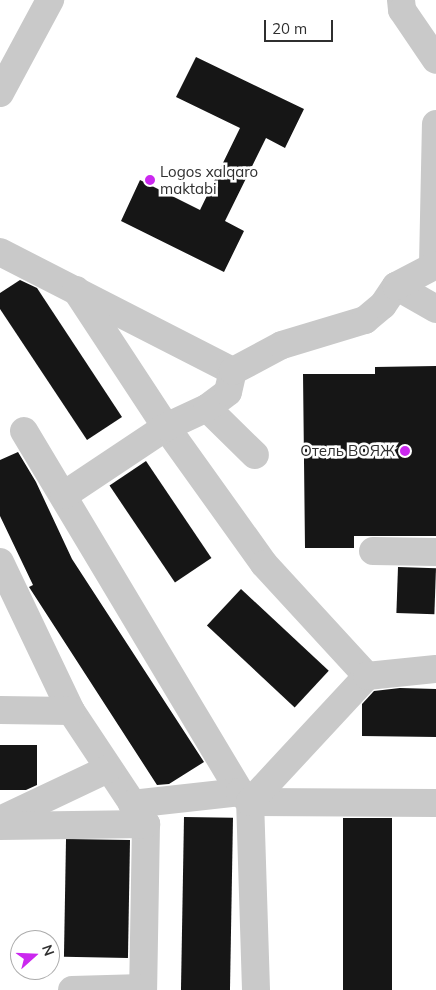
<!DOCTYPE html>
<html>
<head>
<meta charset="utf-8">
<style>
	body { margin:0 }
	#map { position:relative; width:436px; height:990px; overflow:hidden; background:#fff; font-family:Mulish,sans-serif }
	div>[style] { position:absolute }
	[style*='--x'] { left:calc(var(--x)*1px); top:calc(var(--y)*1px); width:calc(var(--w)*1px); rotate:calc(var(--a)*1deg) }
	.building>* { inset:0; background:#161616; transform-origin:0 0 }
	.minor>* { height:28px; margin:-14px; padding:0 14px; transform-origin:14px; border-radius:14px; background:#c9c9c9 }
	.dots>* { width:14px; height:14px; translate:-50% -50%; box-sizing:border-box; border:2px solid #fff; border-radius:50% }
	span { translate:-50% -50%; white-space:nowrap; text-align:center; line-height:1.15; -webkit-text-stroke:5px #fff; paint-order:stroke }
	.poi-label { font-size:15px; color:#2f2f2f }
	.left { translate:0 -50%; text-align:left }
	.right { translate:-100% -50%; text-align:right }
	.north { position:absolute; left:10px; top:930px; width:50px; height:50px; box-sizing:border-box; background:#fff; border:1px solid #acacac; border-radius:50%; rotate:70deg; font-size:14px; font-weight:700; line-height:20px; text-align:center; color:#2f2f2f }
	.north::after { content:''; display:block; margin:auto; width:18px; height:22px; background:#cb28ef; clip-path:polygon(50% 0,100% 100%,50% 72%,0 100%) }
	.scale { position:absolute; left:264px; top:20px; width:69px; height:22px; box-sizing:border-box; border:2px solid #2f2f2f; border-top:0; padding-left:6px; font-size:15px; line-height:18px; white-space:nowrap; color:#2f2f2f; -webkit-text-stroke:4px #fff; paint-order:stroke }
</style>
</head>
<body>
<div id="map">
	<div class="building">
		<div style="clip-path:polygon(196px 57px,304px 109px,285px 148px,266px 138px,225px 221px,244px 231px,224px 272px,121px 221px,140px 180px,200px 210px,240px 128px,176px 97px)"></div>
		<div style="clip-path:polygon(20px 280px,37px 288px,122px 417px,87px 440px,0 309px,0 293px)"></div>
		<div style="clip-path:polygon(436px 366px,436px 536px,354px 536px,354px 548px,305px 548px,303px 374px,375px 374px,375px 367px)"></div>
		<div style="clip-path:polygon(18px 452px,36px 482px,72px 559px,204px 762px,169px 784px,157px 785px,29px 587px,33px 585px,0 516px,0 460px)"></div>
		<div style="left:146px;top:461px;width:117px;height:44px;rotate:56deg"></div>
		<div style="left:398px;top:567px;width:38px;height:46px;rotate:2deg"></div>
		<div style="left:241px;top:589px;width:120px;height:50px;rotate:43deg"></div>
		<div style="clip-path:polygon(400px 688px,436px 689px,436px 737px,362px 736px,362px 704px,374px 691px)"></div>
		<div style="clip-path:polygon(0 745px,37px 745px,37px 785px,26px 790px,0 790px)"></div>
		<div style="left:184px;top:817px;width:49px;height:173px;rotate:1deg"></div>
		<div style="left:343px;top:818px;width:49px;height:172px"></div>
		<div style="left:130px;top:840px;width:118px;height:64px;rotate:91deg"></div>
	</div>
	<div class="minor">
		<div style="--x:401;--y:0;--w:10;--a:84"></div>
		<div style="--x:402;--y:10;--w:60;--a:55.8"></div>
		<div style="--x:0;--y:93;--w:106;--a:-61.7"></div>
		<div style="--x:0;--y:252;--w:262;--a:27.1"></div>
		<div style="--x:433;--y:265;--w:141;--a:-88.8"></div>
		<div style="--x:396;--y:286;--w:46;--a:29.9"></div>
		<div style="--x:76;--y:290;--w:164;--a:56.7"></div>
		<div style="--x:166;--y:427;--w:168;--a:54.4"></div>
		<div style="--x:264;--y:564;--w:152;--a:47.4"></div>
		<div style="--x:207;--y:408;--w:67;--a:44.4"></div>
		<div style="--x:24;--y:431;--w:421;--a:59.1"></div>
		<div style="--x:64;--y:495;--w:123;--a:-33.7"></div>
		<div style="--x:166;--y:427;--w:45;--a:-24.9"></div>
		<div style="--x:207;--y:408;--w:26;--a:-37"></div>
		<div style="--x:228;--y:392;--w:22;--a:-77"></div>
		<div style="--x:233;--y:371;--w:55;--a:-28"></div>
		<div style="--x:282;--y:345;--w:87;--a:-16.8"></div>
		<div style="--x:365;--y:320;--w:23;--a:-40"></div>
		<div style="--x:383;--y:305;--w:23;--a:-56"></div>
		<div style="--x:396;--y:286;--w:45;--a:-27.7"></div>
		<div style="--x:373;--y:551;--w:63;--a:0.9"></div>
		<div style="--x:0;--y:562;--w:165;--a:64.5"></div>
		<div style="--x:71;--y:711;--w:136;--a:56.4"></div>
		<div style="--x:146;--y:824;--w:166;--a:91"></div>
		<div style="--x:0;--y:710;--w:71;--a:0.8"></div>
		<div style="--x:132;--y:804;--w:109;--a:-6.3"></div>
		<div style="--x:240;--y:792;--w:14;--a:45"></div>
		<div style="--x:250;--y:802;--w:186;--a:0.3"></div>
		<div style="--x:0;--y:820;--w:119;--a:-25.3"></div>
		<div style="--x:0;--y:826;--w:146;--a:-0.8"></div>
		<div style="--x:72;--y:990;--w:71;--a:-1.6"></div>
		<div style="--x:256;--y:990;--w:188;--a:-91.8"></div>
		<div style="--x:250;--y:802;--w:172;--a:-47.1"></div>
		<div style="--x:367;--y:676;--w:69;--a:-5.8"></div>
	</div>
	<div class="dots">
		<div style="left:150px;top:180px;background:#cb28ef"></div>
		<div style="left:405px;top:451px;background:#cb28ef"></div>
	</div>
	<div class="poi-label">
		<span class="left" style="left:160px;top:180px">Logos xalqaro<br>maktabi</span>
		<span class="right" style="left:395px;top:451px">Отель ВОЯЖ</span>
	</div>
	<div class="north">N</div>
	<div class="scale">20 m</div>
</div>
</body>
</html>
